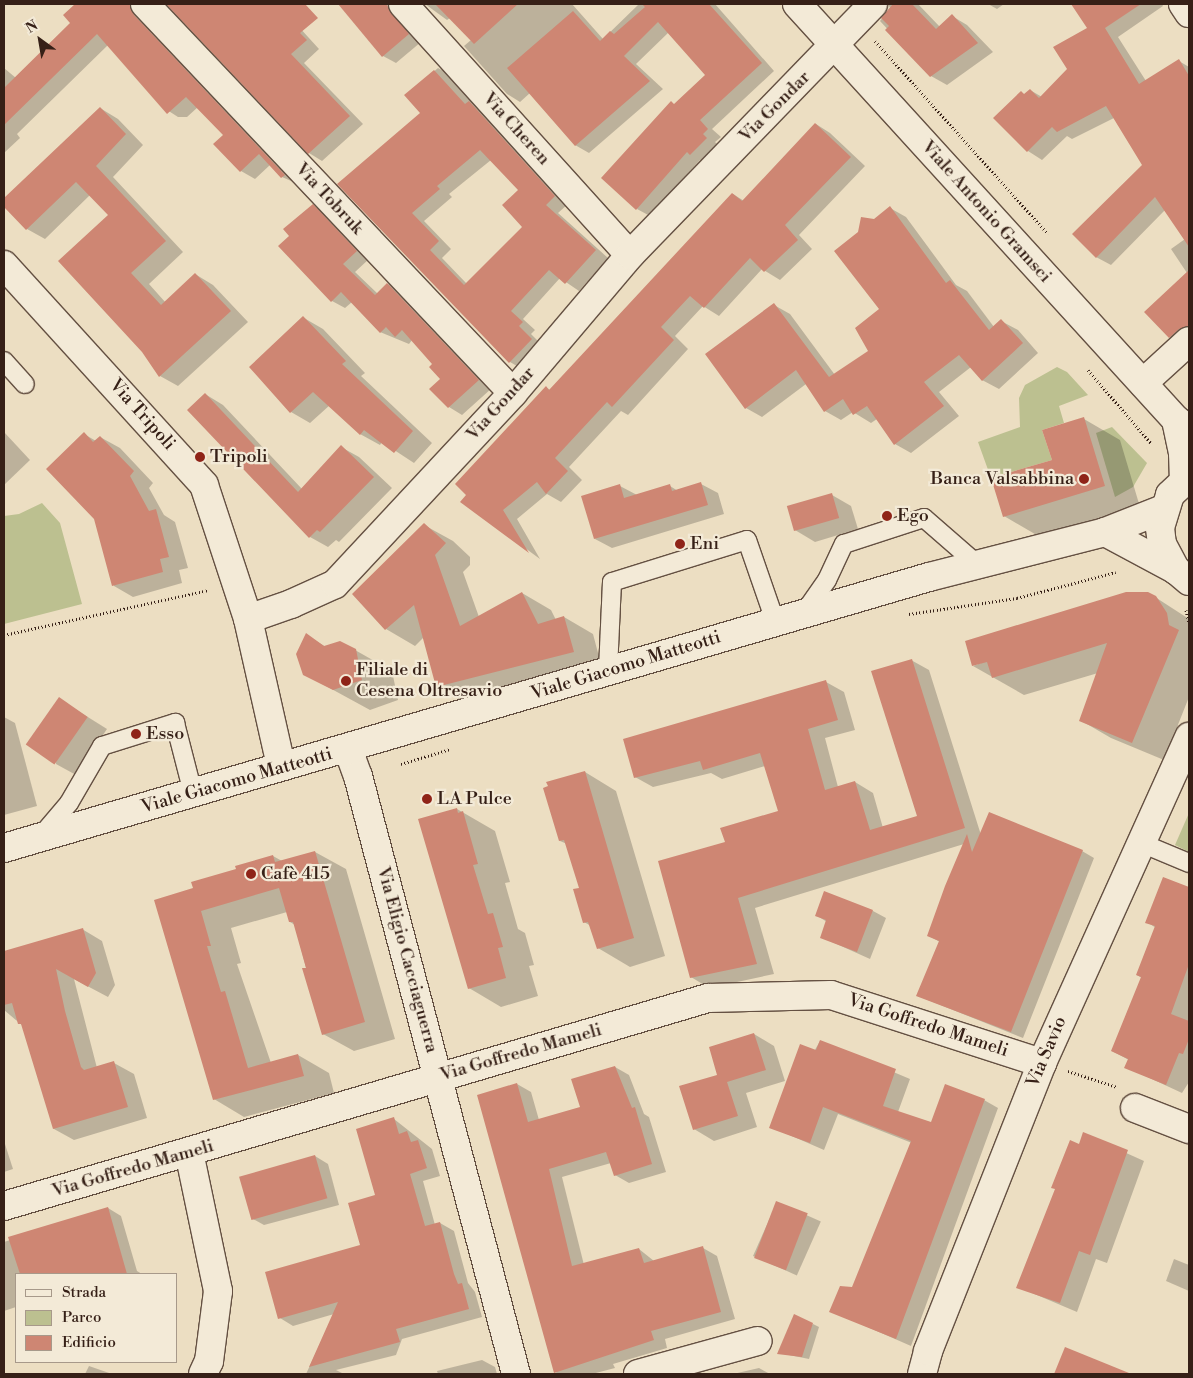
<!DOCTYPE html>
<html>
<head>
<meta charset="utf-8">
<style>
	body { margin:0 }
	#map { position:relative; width:1193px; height:1378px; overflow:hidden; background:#ecdec2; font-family:"Libre Bodoni",serif }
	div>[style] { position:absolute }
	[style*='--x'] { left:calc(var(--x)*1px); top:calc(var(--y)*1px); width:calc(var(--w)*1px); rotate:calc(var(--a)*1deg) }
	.green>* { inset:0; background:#bcc090 }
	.shadow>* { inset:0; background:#0003; transform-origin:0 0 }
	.building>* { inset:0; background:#ce8673; transform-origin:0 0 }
	.path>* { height:3px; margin-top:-1.5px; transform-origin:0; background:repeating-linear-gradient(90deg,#362017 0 1px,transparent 0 3.5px) }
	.roads { filter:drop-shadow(1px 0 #645042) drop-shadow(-1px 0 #645042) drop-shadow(0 1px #645042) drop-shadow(0 -1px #645042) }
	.lane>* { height:18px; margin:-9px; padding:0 9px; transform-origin:9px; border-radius:9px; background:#f3ead7 }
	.street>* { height:28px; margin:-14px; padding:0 14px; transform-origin:14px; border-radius:14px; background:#f3ead7 }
	.secondary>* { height:28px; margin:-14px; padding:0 14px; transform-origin:14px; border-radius:14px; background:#f3ead7 }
	.dots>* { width:14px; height:14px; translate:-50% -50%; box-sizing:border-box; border:2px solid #f3ead7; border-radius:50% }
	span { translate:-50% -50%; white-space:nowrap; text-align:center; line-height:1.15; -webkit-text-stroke:4.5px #f3ead7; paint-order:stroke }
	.street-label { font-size:18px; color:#362017 }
	.poi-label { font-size:18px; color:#362017 }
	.left { translate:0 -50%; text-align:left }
	.right { translate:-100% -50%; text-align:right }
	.frame { position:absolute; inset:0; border:5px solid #362017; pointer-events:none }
	.legend { position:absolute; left:15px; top:1273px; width:162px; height:90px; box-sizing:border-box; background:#f3ead7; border:1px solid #a7998a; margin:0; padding:6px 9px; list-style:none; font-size:15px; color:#362017 }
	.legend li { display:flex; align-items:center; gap:10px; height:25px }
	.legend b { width:25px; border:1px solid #a7998a }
	.north { position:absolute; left:15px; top:15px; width:50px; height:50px; -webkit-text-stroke:4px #f3ead7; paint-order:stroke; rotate:328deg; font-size:14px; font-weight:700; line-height:20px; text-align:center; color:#362017 }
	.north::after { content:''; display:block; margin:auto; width:18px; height:22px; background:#362017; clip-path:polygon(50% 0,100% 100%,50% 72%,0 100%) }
</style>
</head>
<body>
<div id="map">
	<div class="green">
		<div style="clip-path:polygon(1057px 367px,1067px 372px,1088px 395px,1059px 406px,1064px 423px,1042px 430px,1052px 460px,991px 478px,978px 442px,1020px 427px,1019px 398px,1025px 385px)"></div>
		<div style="clip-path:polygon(1112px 427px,1147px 463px,1133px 487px,1115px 497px,1096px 433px)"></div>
		<div style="clip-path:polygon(42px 503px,60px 523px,82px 604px,4px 624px,4px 516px,19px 514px)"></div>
		<div style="clip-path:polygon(1189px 813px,1189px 852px,1175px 845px)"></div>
	</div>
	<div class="shadow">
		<div style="clip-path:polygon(77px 4px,134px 4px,298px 184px,282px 177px,270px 165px,255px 179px,241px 171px,225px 135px,198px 107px,187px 117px,178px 117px,164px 108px,108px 45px,17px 134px,20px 138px,4px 153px,4px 68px,16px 78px,72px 23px,64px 15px)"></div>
		<div style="clip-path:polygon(167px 4px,278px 4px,319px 49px,304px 63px,363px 124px,322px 161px,309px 153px)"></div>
		<div style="clip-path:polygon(339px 4px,405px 4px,421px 42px,396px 63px,383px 56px)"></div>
		<div style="clip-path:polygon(425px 4px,572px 4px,603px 39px,639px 4px,715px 4px,774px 71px,712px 129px,721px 137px,715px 142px,719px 146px,704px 162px,700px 160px,650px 216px,637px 209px,675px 105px,707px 75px,669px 32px,636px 64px,663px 89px,589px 153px,575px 145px,530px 93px,520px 102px,507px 94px,464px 46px,471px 40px,450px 18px,447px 20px)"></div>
		<div style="clip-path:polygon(888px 4px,918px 4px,940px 27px,952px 16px,967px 25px,993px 52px,947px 85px,931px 76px,880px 21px,890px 8px)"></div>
		<div style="clip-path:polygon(988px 4px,1004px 4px,997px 9px)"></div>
		<div style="clip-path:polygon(1083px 4px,1162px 4px,1163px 6px,1118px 37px,1146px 81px,1179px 61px,1189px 67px,1189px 276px,1171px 249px,1185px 239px,1165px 210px,1111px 265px,1096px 257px,1144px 166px,1114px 118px,1072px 139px,1067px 136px,1042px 160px,1028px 151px,995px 118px,1021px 92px,1025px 95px,1030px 90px,1042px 97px,1069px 69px,1089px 28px,1076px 9px)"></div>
		<div style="clip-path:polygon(evenodd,438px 68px,451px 75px,568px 204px,558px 213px,608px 258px,579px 291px,560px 278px,523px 319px,535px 330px,531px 334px,544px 347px,522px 369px,510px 362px,338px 184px,422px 113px,406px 95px,438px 68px,491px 160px,519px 190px,524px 227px,467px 284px,442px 258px,451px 249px,424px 221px,452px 197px,449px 194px,491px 160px)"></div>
		<div style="clip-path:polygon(100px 108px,118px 119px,143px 145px,113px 177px,183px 252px,149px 284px,166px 303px,195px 274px,213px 285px,248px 322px,178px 386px,160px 376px,110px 216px,90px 195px,45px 239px,27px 229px,4px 205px,4px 200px)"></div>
		<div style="clip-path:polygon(816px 124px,830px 133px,865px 166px,799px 235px,812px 249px,780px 280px,762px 269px,719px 316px,703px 306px,675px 336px,688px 349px,628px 415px,621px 411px,569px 467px,582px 480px,561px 502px,547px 494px,517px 519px,540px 559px,462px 502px,546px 387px,550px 390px,733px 194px,744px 201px)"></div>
		<div style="clip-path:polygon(313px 206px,326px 213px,369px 259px,355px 272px,378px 294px,388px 284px,401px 292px,492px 388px,462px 415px,449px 407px,431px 389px,442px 379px,434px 364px,412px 340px,409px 344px,380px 332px,352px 302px,345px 308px,332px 301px,291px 236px)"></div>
		<div style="clip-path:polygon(890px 208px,906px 217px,956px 285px,967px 291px,994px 327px,1001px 321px,1018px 330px,1038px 353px,999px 389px,982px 380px,971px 367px,939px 392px,959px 416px,911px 453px,895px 444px,877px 419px,871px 423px,853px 412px,841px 420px,825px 411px,806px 384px,762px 417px,746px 408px,774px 305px,790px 314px,835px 375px,870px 351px,881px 309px,874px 220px)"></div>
		<div style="clip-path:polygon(1187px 293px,1189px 340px,1183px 345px,1170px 337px)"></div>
		<div style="clip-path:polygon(304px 318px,323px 329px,365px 373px,361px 376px,432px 443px,414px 463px,382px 442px,380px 445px,360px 434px,330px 405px,310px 423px,291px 412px)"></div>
		<div style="clip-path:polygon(205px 394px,223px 405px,302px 489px,341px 447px,359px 457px,392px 488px,339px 542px,336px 540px,328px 547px,310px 537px,189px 410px)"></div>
		<div style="clip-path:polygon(1084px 419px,1120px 440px,1140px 507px,1040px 537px,1004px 516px,1053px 461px)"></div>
		<div style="clip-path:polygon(4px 432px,30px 460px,4px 485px)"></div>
		<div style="clip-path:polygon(84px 434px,96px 441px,100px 437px,120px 448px,153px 483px,149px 488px,164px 515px,175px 522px,188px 568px,179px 570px,182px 583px,133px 597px,114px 586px)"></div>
		<div style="clip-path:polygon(701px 484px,718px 493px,724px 514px,612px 548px,595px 539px,620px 486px,637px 495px,670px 486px,678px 491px)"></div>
		<div style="clip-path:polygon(832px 495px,851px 506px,858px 529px,815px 542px,795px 530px)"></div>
		<div style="clip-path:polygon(424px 525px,453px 541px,470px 557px,470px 565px,463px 572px,479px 617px,522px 593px,551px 610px,556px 620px,564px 617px,593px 634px,602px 668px,466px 703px,437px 686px,424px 637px,415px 646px,386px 629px)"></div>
		<div style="clip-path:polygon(1155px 597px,1189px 619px,1189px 697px,1164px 760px,1111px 738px,1080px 720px,1098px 673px,1024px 695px,973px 666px)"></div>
		<div style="clip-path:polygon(306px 635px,326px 647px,355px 650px,392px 671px,398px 700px,370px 710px,304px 674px)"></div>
		<div style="clip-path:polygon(911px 660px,929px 670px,981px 835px,1082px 851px,1094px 858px,1023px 1038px,918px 996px,940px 942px,929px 936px,964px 844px,755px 908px,774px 974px,709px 988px,691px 977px,726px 843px,779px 812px,765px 766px,722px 779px,711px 773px,653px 787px,635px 777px,826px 682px,844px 692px,855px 730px,825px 738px,838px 787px,855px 782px,873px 793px,883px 828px,919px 817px)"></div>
		<div style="clip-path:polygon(59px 699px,107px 729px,76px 775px,56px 764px)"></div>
		<div style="clip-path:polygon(4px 717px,15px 723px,37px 806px,4px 815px)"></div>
		<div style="clip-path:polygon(585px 772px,616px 791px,665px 956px,630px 967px,598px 948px,591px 926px,584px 922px,580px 888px,567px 844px,560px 841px)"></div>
		<div style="clip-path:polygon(457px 809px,495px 831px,510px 882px,505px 883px,518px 929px,525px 933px,534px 965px,529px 966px,538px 996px,501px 1007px,469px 988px)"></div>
		<div style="clip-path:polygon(315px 852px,346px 869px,395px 1039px,354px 1051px,323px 1034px,295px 925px,290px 922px,287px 912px,231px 928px,241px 963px,237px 964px,271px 1063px,298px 1055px,329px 1073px,334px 1093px,244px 1117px,214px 1099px,194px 889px,273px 856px,282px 861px)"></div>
		<div style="clip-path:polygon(1164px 878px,1189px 888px,1189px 1082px,1182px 1093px,1126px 1067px,1129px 1060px,1112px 1051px,1142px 978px,1137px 975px,1156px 928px,1147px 922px)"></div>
		<div style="clip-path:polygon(873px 911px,886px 918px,870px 959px,821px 937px,827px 922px,816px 915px)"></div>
		<div style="clip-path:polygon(82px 929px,102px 941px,115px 985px,108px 997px,74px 979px,97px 1068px,114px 1063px,134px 1074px,147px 1118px,74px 1140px,54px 1129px,23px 1026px,4px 1010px,4px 953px)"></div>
		<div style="clip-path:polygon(754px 1034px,774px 1046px,785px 1081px,746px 1093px,757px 1127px,714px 1141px,694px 1129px,718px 1076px)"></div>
		<div style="clip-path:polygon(820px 1041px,910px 1079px,898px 1112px,932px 1123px,984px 1100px,998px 1108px,911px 1346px,831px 1311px,853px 1288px,912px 1143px,838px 1114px,824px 1150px,771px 1127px)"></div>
		<div style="clip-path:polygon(615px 1067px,629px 1075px,644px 1114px,649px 1117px,666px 1172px,629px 1183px,615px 1175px,611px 1163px,562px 1177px,584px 1265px,639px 1249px,654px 1261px,703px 1248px,717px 1256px,735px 1319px,665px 1339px,667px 1348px,613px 1364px,615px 1368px,592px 1374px,559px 1374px,555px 1372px,517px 1084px,531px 1092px,539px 1120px,581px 1108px)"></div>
		<div style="clip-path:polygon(394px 1119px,432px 1149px,440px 1176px,423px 1181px,435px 1225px,440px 1223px,454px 1231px,468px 1283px,475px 1292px,482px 1317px,402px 1339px,396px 1355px,336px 1370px,344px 1374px,306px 1374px,334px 1314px,293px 1326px,280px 1318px,361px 1246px,377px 1196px)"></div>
		<div style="clip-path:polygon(1084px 1134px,1144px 1161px,1107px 1263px,1096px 1259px,1077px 1312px,1018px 1287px)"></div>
		<div style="clip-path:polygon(4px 1141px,13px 1169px,4px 1172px)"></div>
		<div style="clip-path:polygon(315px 1156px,328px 1164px,339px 1205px,264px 1225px,251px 1218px)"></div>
		<div style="left:777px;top:1202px;width:48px;height:59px;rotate:24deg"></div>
		<div style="clip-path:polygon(108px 1208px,121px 1216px,137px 1271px,142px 1274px,16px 1274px,16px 1307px,4px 1311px,4px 1242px)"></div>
		<div style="clip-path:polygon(1174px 1259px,1189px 1265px,1189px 1291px,1166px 1281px)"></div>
		<div style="clip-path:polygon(813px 1324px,819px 1327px,809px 1359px,779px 1353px)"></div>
		<div style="clip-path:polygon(1065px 1349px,1124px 1374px,1057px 1374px)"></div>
		<div style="clip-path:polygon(482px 1360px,495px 1367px,497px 1374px,438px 1374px,437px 1371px)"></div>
		<div style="clip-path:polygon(89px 1366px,112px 1374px,85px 1374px)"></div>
		<div style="clip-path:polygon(759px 1368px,770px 1374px,733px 1374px)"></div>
	</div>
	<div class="building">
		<div style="clip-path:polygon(75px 4px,130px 4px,134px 15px,285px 175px,281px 178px,259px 154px,240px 172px,213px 144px,223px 135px,186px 97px,167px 114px,97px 34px,4px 125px,4px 88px,70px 23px,63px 15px)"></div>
		<div style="clip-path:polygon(166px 4px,305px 4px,318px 18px,300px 33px,307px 40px,291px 54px,350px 116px,308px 154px)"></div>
		<div style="clip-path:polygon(338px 4px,386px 4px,409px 34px,382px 57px)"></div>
		<div style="clip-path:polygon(435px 4px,518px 4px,474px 44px)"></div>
		<div style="clip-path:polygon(642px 4px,709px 4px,762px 63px,700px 120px,708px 129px,703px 134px,707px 138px,690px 155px,687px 152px,636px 210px,601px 178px,671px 101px,674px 104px,705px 75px,658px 22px,624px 56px,650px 81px,575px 146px,507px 68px,573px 11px,600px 41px,610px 31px,614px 34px,645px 7px)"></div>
		<div style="clip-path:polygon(893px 4px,912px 4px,936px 29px,952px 14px,978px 43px,930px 77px,885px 30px,889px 26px,881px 18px)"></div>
		<div style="clip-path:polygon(1071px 4px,1141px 4px,1105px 28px,1139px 84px,1179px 59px,1189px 76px,1189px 247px,1155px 197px,1096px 258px,1072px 234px,1142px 165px,1106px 106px,1057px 132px,1052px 127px,1027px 152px,993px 118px,1021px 91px,1024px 94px,1030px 89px,1039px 98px,1067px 69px,1053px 47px,1087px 28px)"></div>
		<div style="clip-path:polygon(evenodd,434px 70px,465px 104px,469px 101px,555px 196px,546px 205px,596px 250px,565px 284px,549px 270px,511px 311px,523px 322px,519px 326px,532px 339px,509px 363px,337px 184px,420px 113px,404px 95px,434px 70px,480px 150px,518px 190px,502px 205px,522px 227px,464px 285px,430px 250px,439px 241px,412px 213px,440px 189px,437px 186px,480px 150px)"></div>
		<div style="clip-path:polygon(100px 107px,126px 134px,96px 166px,166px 241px,131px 273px,161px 305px,195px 273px,231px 311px,159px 377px,142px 352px,58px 261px,108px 215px,76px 182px,26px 230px,4px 207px,4px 198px)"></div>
		<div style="clip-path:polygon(815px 123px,851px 157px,785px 225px,798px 240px,764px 272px,750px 258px,704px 308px,690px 296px,661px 327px,674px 340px,612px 407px,607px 402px,555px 458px,568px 471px,546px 494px,537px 482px,503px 510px,529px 553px,460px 502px,466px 495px,455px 484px,546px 386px,549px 390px,732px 193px,742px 201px)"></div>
		<div style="clip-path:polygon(313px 204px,357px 251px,343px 264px,375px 295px,387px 283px,479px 380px,448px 408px,429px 389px,440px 379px,429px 367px,432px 364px,402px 330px,395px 337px,386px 327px,380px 333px,341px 292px,331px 302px,278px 246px,289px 236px,283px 229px)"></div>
		<div style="clip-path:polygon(890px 206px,946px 283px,950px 280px,989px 330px,1001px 319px,1023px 343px,982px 381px,959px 355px,924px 382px,944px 406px,894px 445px,867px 406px,853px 415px,843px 399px,824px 412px,796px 370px,745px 409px,705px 354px,774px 303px,829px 377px,868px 351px,855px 328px,879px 309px,834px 251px,858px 232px,861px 217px,874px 219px)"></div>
		<div style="clip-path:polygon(1189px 270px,1189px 326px,1179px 329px,1169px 338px,1144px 312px)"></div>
		<div style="clip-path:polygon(303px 316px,346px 361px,342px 364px,413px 431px,394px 453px,364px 430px,360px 435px,313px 392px,290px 413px,249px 367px)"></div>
		<div style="clip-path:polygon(205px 393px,298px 492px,341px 445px,374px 477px,320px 532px,317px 530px,309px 538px,187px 410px)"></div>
		<div style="clip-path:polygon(1084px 417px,1105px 486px,1003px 517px,991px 478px,1052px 460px,1042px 430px)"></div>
		<div style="clip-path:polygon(84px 432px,93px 442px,100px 436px,134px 471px,130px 476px,149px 511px,156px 509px,169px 557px,160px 559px,163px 572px,112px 586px,94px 519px,46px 469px)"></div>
		<div style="clip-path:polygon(701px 482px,708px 505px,594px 539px,581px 496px,620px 484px,624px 498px,670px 484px,672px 491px)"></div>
		<div style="left:832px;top:493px;width:26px;height:47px;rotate:74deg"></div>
		<div style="clip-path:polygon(424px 523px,446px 543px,435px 555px,460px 626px,522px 592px,538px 624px,564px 616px,574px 652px,436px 687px,414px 605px,385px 630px,352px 594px)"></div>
		<div style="clip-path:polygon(1126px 592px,1148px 592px,1156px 596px,1167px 613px,1169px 625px,1179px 630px,1132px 743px,1079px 721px,1107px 643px,992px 678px,987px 662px,972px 666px,965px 641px)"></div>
		<div style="clip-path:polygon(306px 633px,324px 646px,340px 641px,356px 649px,362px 680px,333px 690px,303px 675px,296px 654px)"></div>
		<div style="clip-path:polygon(912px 659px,965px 828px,738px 898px,757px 964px,690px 978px,658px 861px,725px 842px,720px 828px,778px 811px,760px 753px,703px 770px,700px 761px,634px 778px,623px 739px,826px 680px,838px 720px,808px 729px,825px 790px,855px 781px,870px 830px,917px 816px,871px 671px)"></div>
		<div style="left:59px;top:697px;width:35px;height:58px;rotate:35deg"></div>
		<div style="clip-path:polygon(585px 771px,634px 938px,597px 949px,588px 922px,583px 923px,573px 889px,579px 888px,564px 840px,559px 841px,543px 788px,548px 786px,546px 782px)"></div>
		<div style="clip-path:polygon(457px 808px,458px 813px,463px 811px,478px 864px,473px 865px,488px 914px,493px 913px,503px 947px,498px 948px,506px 978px,468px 989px,418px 819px)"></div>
		<div style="clip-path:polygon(989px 812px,1083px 850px,1011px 1032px,916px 996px,939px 941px,927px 936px,945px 886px,967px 834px,972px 852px)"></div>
		<div style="clip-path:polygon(315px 851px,365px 1022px,322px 1035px,302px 968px,306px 968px,293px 922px,289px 922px,279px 888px,201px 911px,211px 946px,207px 946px,221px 992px,225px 991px,248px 1068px,298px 1054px,304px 1076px,213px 1100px,154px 900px,193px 888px,191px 882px,236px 869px,235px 866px,273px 855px,275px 862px)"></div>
		<div style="clip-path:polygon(1163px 877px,1189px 887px,1189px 964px,1171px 1014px,1189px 1021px,1189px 1039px,1183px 1054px,1179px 1053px,1166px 1085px,1124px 1068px,1128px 1059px,1111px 1051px,1141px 977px,1136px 975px,1155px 926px,1145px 923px)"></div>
		<div style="clip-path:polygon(824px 891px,873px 910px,857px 952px,820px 938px,826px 920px,815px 916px)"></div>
		<div style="clip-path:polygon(83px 928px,96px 973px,88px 987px,56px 969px,65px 1011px,81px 1067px,84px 1070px,114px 1061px,128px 1107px,53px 1129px,21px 1024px,18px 1024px,12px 1003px,4px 1005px,4px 951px)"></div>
		<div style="clip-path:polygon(754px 1033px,766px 1070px,727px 1082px,738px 1116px,693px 1130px,679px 1086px,717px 1075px,709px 1047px)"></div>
		<div style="clip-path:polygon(820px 1040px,896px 1069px,883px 1106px,931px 1122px,945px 1084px,985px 1099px,896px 1339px,829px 1312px,840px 1286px,852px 1287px,911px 1141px,823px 1107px,810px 1143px,769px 1128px,800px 1044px,816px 1050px)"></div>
		<div style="clip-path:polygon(615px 1066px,632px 1108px,635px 1107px,652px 1164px,614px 1176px,606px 1152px,549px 1169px,572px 1266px,639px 1248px,644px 1263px,703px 1246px,721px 1312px,651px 1331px,654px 1340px,554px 1373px,477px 1095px,517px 1083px,528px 1122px,580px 1107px,571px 1079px)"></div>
		<div style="clip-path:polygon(394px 1117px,399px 1134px,407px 1131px,411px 1142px,418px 1140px,427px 1168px,410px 1174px,425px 1226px,440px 1222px,454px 1274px,458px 1284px,462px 1283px,469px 1309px,396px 1329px,400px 1342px,309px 1367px,338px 1302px,278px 1319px,265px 1272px,360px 1245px,348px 1203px,375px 1195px,356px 1129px)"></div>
		<div style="clip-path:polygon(1083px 1132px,1128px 1150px,1090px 1255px,1079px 1251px,1060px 1303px,1016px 1288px,1055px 1189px,1051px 1188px,1070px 1140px,1079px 1144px)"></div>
		<div style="left:315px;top:1155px;width:45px;height:79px;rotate:74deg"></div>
		<div style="left:776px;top:1201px;width:34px;height:61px;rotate:21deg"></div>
		<div style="clip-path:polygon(108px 1207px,127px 1274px,20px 1274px,8px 1237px)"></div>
		<div style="clip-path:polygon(794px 1314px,813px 1323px,802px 1357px,777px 1354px)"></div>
		<div style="clip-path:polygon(1065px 1347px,1129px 1373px,1129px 1374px,1054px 1374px)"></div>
	</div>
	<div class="path">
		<div style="--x:875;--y:41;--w:259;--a:48.1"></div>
		<div style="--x:1088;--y:370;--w:96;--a:49.2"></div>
		<div style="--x:1186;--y:610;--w:13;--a:77"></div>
		<div style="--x:909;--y:614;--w:109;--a:-8.4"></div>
		<div style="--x:1017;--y:598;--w:102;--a:-14.7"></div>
		<div style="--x:4;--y:635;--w:209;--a:-12.4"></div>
		<div style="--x:401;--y:764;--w:51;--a:-17"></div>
		<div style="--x:1068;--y:1071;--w:52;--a:18.1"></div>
	</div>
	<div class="roads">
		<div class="lane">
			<div style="--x:4;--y:361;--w:31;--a:48"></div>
			<div style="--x:804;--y:613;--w:40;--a:-55.1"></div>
			<div style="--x:827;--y:580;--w:40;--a:-65"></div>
			<div style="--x:844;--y:544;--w:84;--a:-18"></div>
			<div style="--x:924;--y:518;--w:70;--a:41"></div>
			<div style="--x:608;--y:670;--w:88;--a:-87.4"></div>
			<div style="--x:612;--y:582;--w:141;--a:-17.3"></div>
			<div style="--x:747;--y:540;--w:86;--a:70.9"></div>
			<div style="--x:41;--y:836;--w:43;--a:-49.7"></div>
			<div style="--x:69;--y:803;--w:66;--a:-59.9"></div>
			<div style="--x:102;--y:746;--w:77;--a:-17.5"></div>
			<div style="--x:175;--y:723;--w:72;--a:75.6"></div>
			<div style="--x:1141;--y:843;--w:52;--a:22.6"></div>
		</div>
		<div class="street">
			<div style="--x:145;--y:4;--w:535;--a:46.59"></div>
			<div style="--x:403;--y:4;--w:338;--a:47.9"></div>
			<div style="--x:797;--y:4;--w:563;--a:47.66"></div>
			<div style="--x:1176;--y:420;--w:16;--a:35"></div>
			<div style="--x:1183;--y:4;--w:11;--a:56"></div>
			<div style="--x:4;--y:265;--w:297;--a:47.7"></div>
			<div style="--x:204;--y:485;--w:141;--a:71.8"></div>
			<div style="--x:248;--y:619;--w:151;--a:77.3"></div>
			<div style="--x:1143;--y:383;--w:62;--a:-42.4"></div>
			<div style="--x:1176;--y:420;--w:34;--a:78"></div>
			<div style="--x:1183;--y:453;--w:27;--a:88"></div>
			<div style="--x:248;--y:619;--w:46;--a:-19.2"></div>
			<div style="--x:291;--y:604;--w:48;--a:-24.4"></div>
			<div style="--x:335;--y:584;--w:261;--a:-47"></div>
			<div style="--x:513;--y:393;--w:181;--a:-49.7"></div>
			<div style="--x:630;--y:255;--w:349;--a:-45.9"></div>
			<div style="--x:348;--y:749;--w:29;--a:70"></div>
			<div style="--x:358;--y:776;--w:619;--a:75.2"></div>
			<div style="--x:1135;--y:1108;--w:58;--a:21.3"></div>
			<div style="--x:189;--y:1152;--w:142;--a:78.2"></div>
			<div style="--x:218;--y:1291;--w:71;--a:97.3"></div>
			<div style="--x:209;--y:1361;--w:14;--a:115"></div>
			<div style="--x:4;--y:1206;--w:734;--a:-16.46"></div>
			<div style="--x:708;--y:998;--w:123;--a:-1.4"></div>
			<div style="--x:831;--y:995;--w:222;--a:17.9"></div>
			<div style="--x:638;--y:1374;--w:124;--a:-15.4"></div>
		</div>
		<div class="secondary">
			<div style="--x:1189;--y:477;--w:26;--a:137"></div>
			<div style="--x:1170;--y:495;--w:34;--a:107"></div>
			<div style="--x:1160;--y:528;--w:16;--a:83"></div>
			<div style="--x:1162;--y:544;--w:30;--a:62"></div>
			<div style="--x:1176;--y:570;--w:17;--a:40"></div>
			<div style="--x:1105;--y:532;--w:81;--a:28.2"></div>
			<div style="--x:4;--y:848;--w:964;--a:-16.33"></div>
			<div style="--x:929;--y:577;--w:182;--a:-14.3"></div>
			<div style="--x:1105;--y:532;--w:62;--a:-21.6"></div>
			<div style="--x:922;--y:1374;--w:24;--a:-75"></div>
			<div style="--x:928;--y:1351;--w:310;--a:-68.4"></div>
			<div style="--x:1042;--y:1063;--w:358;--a:-65.7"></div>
		</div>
	</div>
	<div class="dots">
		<div style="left:200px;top:457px;background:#8f2418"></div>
		<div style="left:1084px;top:479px;background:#8f2418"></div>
		<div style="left:887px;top:516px;background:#8f2418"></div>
		<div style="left:680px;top:544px;background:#8f2418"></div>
		<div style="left:346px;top:681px;background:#8f2418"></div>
		<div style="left:136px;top:734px;background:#8f2418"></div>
		<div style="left:427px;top:799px;background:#8f2418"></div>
		<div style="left:251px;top:874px;background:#8f2418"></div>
	</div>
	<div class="street-label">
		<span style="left:775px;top:107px;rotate:-45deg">Via Gondar</span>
		<span style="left:516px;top:129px;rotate:48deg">Via Cheren</span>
		<span style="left:329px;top:199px;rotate:47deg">Via Tobruk</span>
		<span style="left:986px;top:212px;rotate:48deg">Viale Antonio Gramsci</span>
		<span style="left:501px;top:404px;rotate:-48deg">Via Gondar</span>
		<span style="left:142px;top:415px;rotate:48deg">Via Tripoli</span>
		<span style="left:626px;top:666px;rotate:-17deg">Viale Giacomo Matteotti</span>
		<span style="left:237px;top:781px;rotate:-16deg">Viale Giacomo Matteotti</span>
		<span style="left:407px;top:960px;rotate:75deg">Via Eligio Cacciaguerra</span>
		<span style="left:928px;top:1026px;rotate:18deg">Via Goffredo Mameli</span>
		<span style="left:1047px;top:1052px;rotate:-67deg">Via Savio</span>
		<span style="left:521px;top:1053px;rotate:-16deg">Via Goffredo Mameli</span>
		<span style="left:133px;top:1169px;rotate:-16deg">Via Goffredo Mameli</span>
	</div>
	<div class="poi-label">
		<span class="left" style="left:210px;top:457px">Tripoli</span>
		<span class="right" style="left:1074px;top:479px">Banca Valsabbina</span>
		<span class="left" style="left:897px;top:516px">Ego</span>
		<span class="left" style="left:690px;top:544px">Eni</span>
		<span class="left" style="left:356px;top:681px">Filiale di<br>Cesena Oltresavio</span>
		<span class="left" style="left:146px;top:734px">Esso</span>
		<span class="left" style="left:437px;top:799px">LA Pulce</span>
		<span class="left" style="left:261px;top:874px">Cafè 415</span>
	</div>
	<div class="frame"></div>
	<ul class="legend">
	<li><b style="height:6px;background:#f3ead7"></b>Strada</li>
	<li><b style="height:14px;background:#bcc090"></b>Parco</li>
	<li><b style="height:14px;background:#ce8673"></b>Edificio</li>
	</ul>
	<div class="north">N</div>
</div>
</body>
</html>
